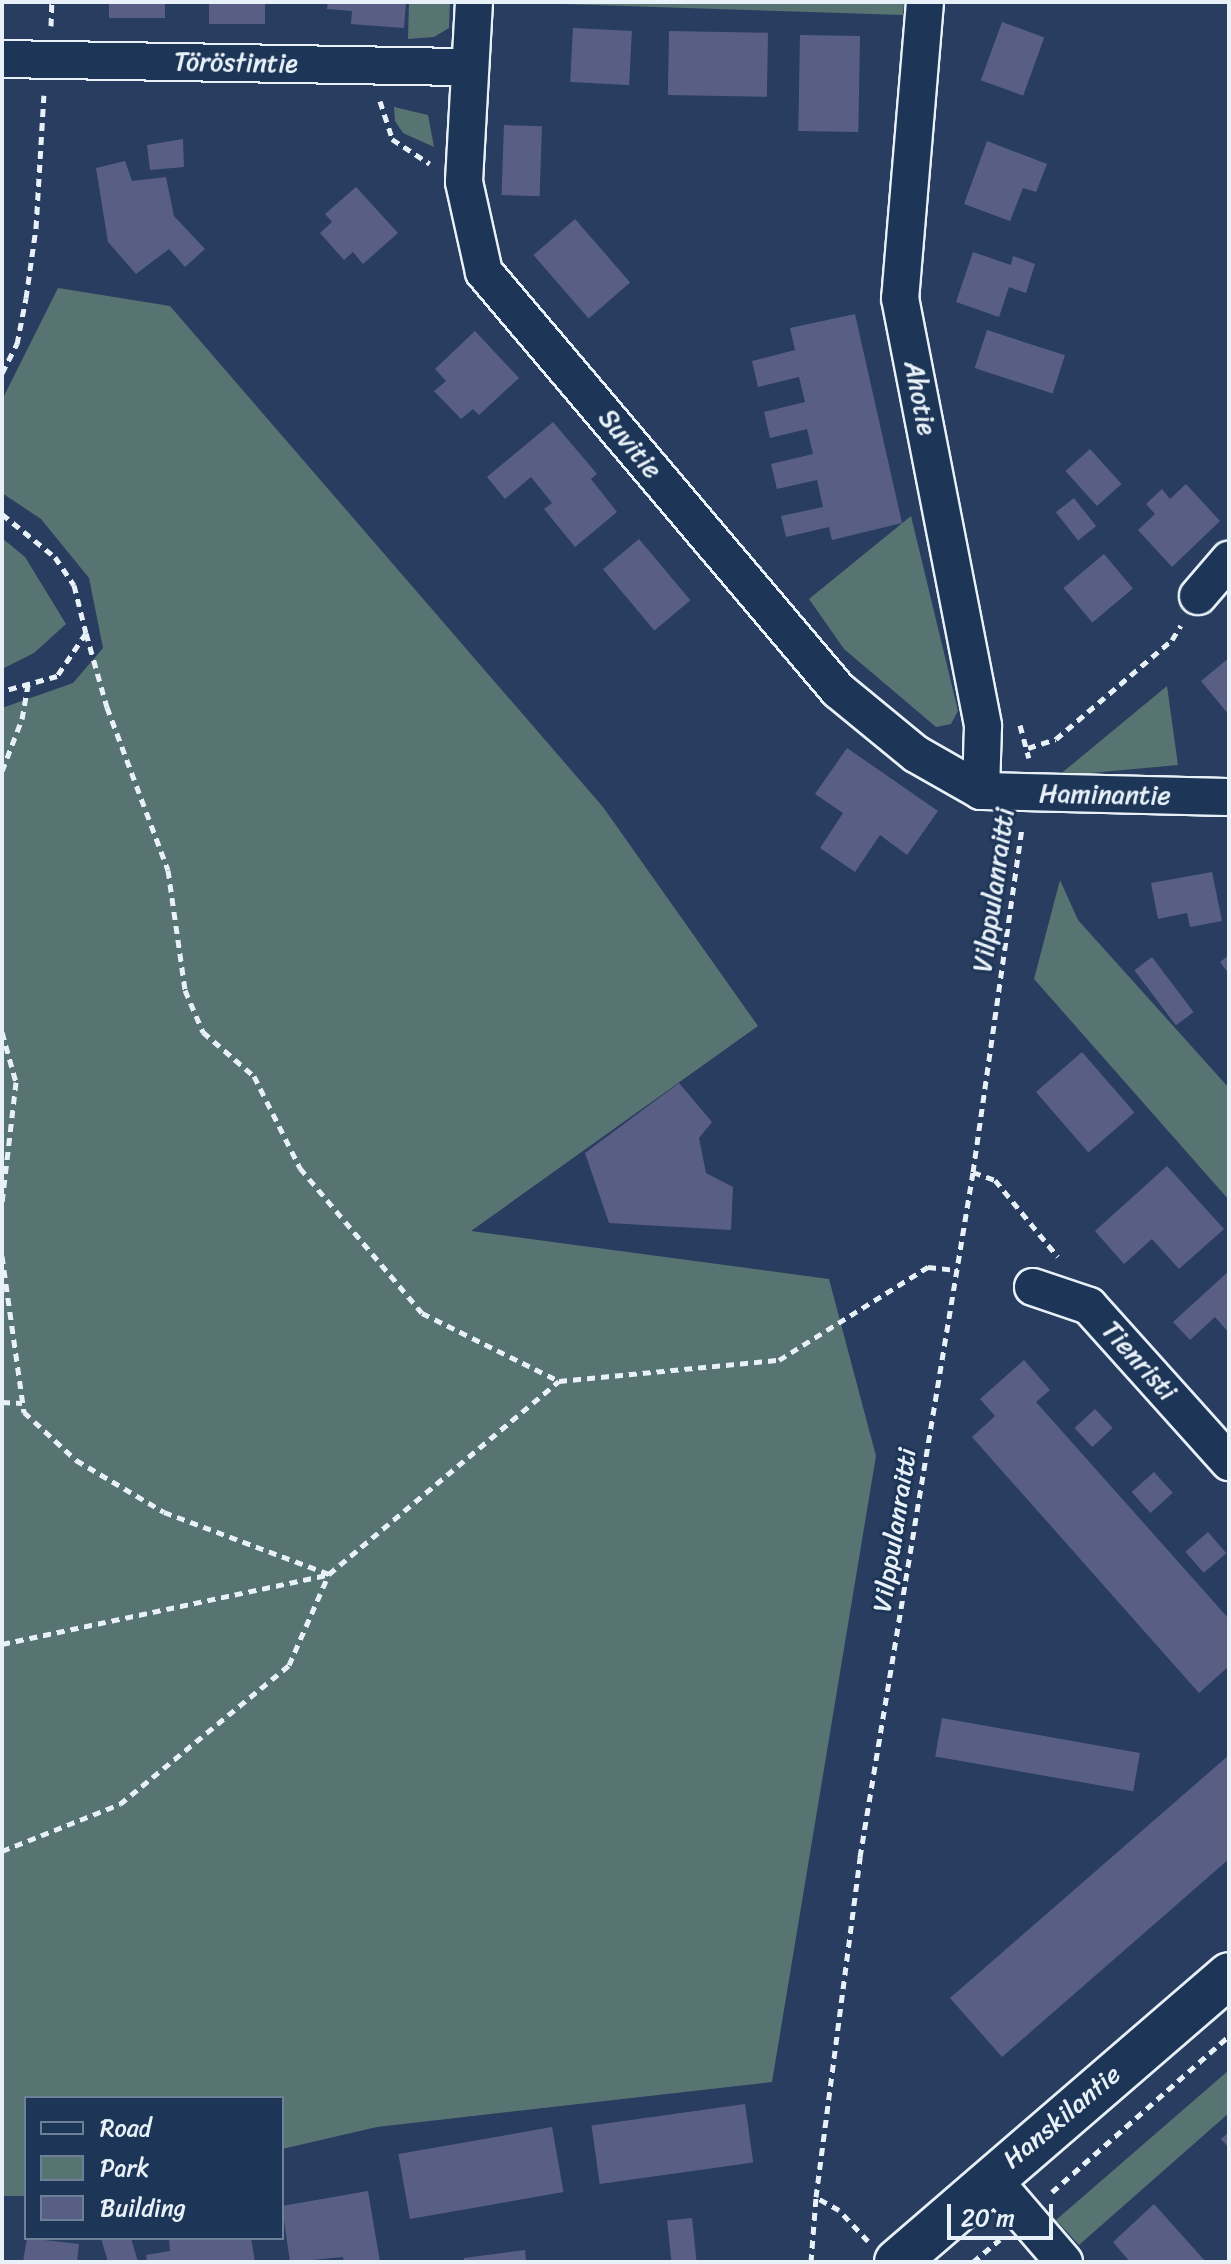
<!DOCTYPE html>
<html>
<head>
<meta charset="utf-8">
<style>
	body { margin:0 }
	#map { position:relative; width:1231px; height:2264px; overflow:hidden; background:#293d60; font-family:Sriracha,sans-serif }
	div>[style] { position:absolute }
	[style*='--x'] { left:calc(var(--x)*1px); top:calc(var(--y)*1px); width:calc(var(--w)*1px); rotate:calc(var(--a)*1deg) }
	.green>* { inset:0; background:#577472 }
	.building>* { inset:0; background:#595f84; transform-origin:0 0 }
	.path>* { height:5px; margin-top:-2.5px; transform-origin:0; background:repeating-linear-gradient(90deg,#e8f1f8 0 8px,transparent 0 14px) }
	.roads { filter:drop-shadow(2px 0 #e8f1f8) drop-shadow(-2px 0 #e8f1f8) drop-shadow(0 2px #e8f1f8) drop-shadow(0 -2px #e8f1f8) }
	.street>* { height:36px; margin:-18px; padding:0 18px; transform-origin:18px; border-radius:18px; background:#1d3557 }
	.secondary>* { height:44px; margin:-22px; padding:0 22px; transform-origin:22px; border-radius:22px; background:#1d3557 }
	span { translate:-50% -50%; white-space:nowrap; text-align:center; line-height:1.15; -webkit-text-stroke:6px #1d3557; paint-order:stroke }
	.street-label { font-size:26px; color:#e8f1f8 }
	.frame { position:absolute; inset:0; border:4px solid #e8f1f8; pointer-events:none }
	.legend { position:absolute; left:24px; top:2096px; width:260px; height:144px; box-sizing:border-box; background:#1d3557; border:2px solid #6e8097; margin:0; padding:10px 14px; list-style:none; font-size:24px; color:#e8f1f8 }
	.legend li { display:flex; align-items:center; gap:16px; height:40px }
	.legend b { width:40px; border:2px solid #6e8097 }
	.scale { position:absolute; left:947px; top:2204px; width:106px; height:36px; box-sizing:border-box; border:4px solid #e8f1f8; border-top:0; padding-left:10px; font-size:24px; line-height:28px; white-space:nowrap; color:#e8f1f8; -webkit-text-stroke:6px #1d3557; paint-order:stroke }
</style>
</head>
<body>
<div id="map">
	<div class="green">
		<div style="clip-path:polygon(409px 2px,450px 2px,449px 28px,434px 37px,408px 39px)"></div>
		<div style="clip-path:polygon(504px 2px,904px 2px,903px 15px)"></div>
		<div style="clip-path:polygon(394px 107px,428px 115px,434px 147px,403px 133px,395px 121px)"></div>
		<div style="clip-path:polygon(58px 288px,170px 306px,603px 807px,758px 1026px,471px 1231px,829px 1279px,876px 1456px,772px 2082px,377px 2127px,282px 2149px,282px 2098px,26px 2098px,26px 2196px,2px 2196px,2px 708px,73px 683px,103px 648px,89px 578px,41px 519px,2px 493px,2px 400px)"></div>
		<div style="clip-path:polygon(911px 516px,958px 711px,951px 724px,936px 727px,844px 649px,809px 599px)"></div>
		<div style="clip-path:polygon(2px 538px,25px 557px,66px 624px,34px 653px,2px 669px)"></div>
		<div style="clip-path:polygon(1167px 686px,1178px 765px,1058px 776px)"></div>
		<div style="clip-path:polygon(1060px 880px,1078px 920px,1229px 1088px,1229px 1200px,1034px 979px)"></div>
		<div style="clip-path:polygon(1229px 2070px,1229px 2113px,1079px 2245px,1056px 2220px)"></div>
	</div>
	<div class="building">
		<div style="left:109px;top:2px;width:56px;height:16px"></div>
		<div style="left:209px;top:2px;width:56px;height:22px"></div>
		<div style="clip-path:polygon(328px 2px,406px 2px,404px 28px,351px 24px,352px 11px,327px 9px)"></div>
		<div style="left:1002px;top:22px;width:45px;height:62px;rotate:20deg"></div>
		<div style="left:573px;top:28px;width:59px;height:54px;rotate:3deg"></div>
		<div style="left:669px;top:31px;width:99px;height:64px;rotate:1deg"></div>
		<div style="left:800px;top:35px;width:60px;height:96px;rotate:1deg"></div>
		<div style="left:504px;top:125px;width:38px;height:70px;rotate:2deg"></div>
		<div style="clip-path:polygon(183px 139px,184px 167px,150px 170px,147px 145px)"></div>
		<div style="clip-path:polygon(987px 141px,1047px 164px,1036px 192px,1023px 188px,1010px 221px,964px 204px)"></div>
		<div style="clip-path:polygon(125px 161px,132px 181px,166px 177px,174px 216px,205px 249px,185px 267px,169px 249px,136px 274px,108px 242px,96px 168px)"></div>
		<div style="clip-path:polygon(356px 187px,398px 233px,363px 264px,353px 252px,344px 260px,320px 233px,332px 222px,325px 214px)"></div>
		<div style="left:575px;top:219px;width:84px;height:55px;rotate:49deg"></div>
		<div style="clip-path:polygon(973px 252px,1011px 265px,1013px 256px,1035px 264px,1026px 293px,1009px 287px,999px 317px,956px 302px)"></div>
		<div style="clip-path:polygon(855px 314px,902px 523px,832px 540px,829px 527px,786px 537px,781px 516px,823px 507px,817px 480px,777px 489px,771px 464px,813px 454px,807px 429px,770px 438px,764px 412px,805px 402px,799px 377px,758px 387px,752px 361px,795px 350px,790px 328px)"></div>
		<div style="left:987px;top:330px;width:82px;height:40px;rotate:18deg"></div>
		<div style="clip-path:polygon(475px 331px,519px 378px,479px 415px,473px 409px,461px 419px,434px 391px,446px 381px,435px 369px)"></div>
		<div style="clip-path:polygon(553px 422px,597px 474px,591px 479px,617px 512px,575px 547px,544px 509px,552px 503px,531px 477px,505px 499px,487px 477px)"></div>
		<div style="left:1090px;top:449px;width:47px;height:33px;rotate:48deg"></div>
		<div style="clip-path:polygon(1186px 484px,1220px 521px,1172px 567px,1138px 530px,1155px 514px,1146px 504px,1162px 489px,1170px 499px)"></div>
		<div style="left:1074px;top:498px;width:36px;height:23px;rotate:52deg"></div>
		<div style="left:639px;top:539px;width:80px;height:47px;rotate:50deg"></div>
		<div style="left:1104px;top:554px;width:45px;height:53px;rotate:50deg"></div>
		<div style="clip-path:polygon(1229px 658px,1229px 715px,1201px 681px)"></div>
		<div style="clip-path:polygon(847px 748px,938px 811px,907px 855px,880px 835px,855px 872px,820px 848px,843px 813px,815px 794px)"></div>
		<div style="clip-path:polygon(1212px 872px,1222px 921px,1190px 927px,1187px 913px,1158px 919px,1151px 883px)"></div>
		<div style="clip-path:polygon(1229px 955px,1229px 974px,1220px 962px)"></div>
		<div style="left:1152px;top:957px;width:69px;height:22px;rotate:53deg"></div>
		<div style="left:1082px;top:1052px;width:80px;height:61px;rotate:49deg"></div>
		<div style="clip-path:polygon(679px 1083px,712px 1122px,699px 1138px,706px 1173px,733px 1187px,731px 1230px,609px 1223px,585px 1153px)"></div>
		<div style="clip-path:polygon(1167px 1166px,1224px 1229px,1179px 1269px,1152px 1239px,1124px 1264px,1095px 1231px)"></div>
		<div style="clip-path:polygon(1229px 1271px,1229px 1333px,1215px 1317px,1190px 1340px,1173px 1322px)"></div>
		<div style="clip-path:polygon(1024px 1360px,1050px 1390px,1036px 1402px,1229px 1619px,1229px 1666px,1199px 1693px,972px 1437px,995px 1416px,980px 1399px)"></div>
		<div style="left:1095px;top:1409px;width:26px;height:28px;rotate:47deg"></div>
		<div style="left:1154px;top:1472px;width:28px;height:30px;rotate:48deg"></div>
		<div style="left:1208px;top:1532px;width:28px;height:30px;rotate:49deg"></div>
		<div style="left:942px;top:1718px;width:201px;height:39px;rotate:10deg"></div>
		<div style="clip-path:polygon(1229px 1755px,1229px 1859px,1002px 2057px,950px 1998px)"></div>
		<div style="left:745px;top:2104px;width:59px;height:155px;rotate:82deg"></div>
		<div style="left:552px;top:2127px;width:66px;height:156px;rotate:80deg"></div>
		<div style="clip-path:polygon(1229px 2132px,1229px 2148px,1221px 2139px)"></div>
		<div style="clip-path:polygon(368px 2191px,380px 2262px,344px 2262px,343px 2257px,290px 2262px,282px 2206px)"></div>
		<div style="clip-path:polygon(1154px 2204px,1206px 2262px,1130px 2262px,1113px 2242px)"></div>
		<div style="left:692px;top:2218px;width:44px;height:25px;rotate:84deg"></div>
		<div style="clip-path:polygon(27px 2238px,79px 2244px,77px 2262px,23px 2262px)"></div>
		<div style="clip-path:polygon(101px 2238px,131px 2238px,138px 2262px,108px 2262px)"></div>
		<div style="clip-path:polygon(169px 2238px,251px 2238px,255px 2262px,147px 2262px,146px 2255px,170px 2251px)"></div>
		<div style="clip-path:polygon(525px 2250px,526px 2262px,464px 2262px,464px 2258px)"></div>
	</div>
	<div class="path">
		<div style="--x:51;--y:26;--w:24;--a:-88"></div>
		<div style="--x:380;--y:101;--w:40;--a:72"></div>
		<div style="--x:392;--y:139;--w:45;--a:33.3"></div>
		<div style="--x:2;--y:373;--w:33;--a:-63"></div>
		<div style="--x:17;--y:344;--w:47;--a:-78.9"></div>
		<div style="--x:26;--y:298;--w:71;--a:-81.9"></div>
		<div style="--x:36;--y:228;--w:133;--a:-86.6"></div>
		<div style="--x:2;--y:514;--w:68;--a:39.1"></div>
		<div style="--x:55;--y:557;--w:34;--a:56"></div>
		<div style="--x:74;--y:585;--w:49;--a:76"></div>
		<div style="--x:86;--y:633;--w:52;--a:124"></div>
		<div style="--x:57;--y:676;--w:57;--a:164.7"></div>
		<div style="--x:86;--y:633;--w:77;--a:74.2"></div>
		<div style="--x:107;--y:707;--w:174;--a:69.5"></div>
		<div style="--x:168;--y:870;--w:121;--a:81.9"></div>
		<div style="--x:185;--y:990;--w:46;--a:66.8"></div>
		<div style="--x:203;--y:1032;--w:67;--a:40.8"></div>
		<div style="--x:254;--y:1076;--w:103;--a:63.4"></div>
		<div style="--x:300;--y:1168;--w:189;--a:49.9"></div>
		<div style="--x:422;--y:1313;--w:153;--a:26.4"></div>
		<div style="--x:1020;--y:725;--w:34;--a:75"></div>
		<div style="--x:1028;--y:748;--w:29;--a:-18"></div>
		<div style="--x:1056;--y:739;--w:153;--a:-40.5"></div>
		<div style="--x:1172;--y:640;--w:17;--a:-59"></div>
		<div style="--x:2;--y:771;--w:56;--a:-69"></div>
		<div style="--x:22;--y:719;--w:35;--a:-80"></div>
		<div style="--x:2;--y:1032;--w:52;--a:74.4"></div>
		<div style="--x:16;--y:1082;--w:122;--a:96.6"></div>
		<div style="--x:973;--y:1172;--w:23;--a:20"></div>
		<div style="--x:995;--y:1180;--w:99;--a:50.7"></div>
		<div style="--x:2;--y:1256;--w:158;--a:82"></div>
		<div style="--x:24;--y:1412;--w:71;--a:42.7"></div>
		<div style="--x:76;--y:1460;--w:102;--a:30.6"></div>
		<div style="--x:164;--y:1512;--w:176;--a:20.6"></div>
		<div style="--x:2;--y:1402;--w:20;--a:3"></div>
		<div style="--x:2;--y:1644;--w:333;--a:-12"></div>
		<div style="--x:2;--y:1851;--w:127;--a:-21.7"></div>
		<div style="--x:120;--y:1804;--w:219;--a:-39.4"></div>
		<div style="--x:289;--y:1665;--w:99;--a:-66.3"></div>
		<div style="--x:329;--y:1574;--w:300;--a:-40"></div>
		<div style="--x:559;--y:1381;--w:221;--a:-5.5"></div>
		<div style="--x:779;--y:1360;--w:176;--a:-32"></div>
		<div style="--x:928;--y:1267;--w:30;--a:6"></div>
		<div style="--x:1052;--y:2192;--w:236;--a:-41.4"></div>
		<div style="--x:868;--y:2241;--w:42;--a:-133.1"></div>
		<div style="--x:839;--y:2210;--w:26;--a:-151"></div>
		<div style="--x:816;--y:2197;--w:343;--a:-82.6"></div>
		<div style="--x:860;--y:1857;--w:694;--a:-80.63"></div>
		<div style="--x:973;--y:1172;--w:348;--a:-81.9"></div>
		<div style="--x:811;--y:2262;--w:65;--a:-85.6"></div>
		<div style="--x:973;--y:2262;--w:35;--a:-40"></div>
	</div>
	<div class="roads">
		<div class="street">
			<div style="--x:474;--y:2;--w:180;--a:93.2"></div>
			<div style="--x:464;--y:182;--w:92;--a:77.5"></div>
			<div style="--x:484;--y:272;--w:548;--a:49.74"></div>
			<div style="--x:838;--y:690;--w:101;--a:39.4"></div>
			<div style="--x:916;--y:754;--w:75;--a:29.6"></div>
			<div style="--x:981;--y:791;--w:248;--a:1.4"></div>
			<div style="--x:925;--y:2;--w:297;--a:94.8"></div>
			<div style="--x:900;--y:298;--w:436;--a:79"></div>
			<div style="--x:983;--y:726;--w:65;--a:91.8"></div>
			<div style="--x:2;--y:59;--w:468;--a:1"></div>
			<div style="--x:1198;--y:596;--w:48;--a:-49.3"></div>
			<div style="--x:1033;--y:1287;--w:59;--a:18.7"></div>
			<div style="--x:1089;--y:1306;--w:210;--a:48.1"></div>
			<div style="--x:991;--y:2177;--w:112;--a:49.3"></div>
		</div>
		<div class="secondary">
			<div style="--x:897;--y:2262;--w:439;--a:-40.8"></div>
		</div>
	</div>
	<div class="street-label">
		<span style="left:236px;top:63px;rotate:1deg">Töröstintie</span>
		<span style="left:920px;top:398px;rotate:79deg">Ahotie</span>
		<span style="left:630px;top:444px;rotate:50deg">Suvitie</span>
		<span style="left:1105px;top:795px;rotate:1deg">Haminantie</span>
		<span style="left:994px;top:890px;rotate:-82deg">Vilppulanraitti</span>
		<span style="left:1139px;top:1361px;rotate:48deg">Tienristi</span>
		<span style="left:895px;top:1530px;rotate:-81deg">Vilppulanraitti</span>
		<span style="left:1062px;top:2117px;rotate:-40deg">Hanskilantie</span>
	</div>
	<div class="frame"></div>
	<ul class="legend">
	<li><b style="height:10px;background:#1d3557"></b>Road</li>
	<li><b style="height:22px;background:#577472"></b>Park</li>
	<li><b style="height:22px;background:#595f84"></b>Building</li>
	</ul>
	<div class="scale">20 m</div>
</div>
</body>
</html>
